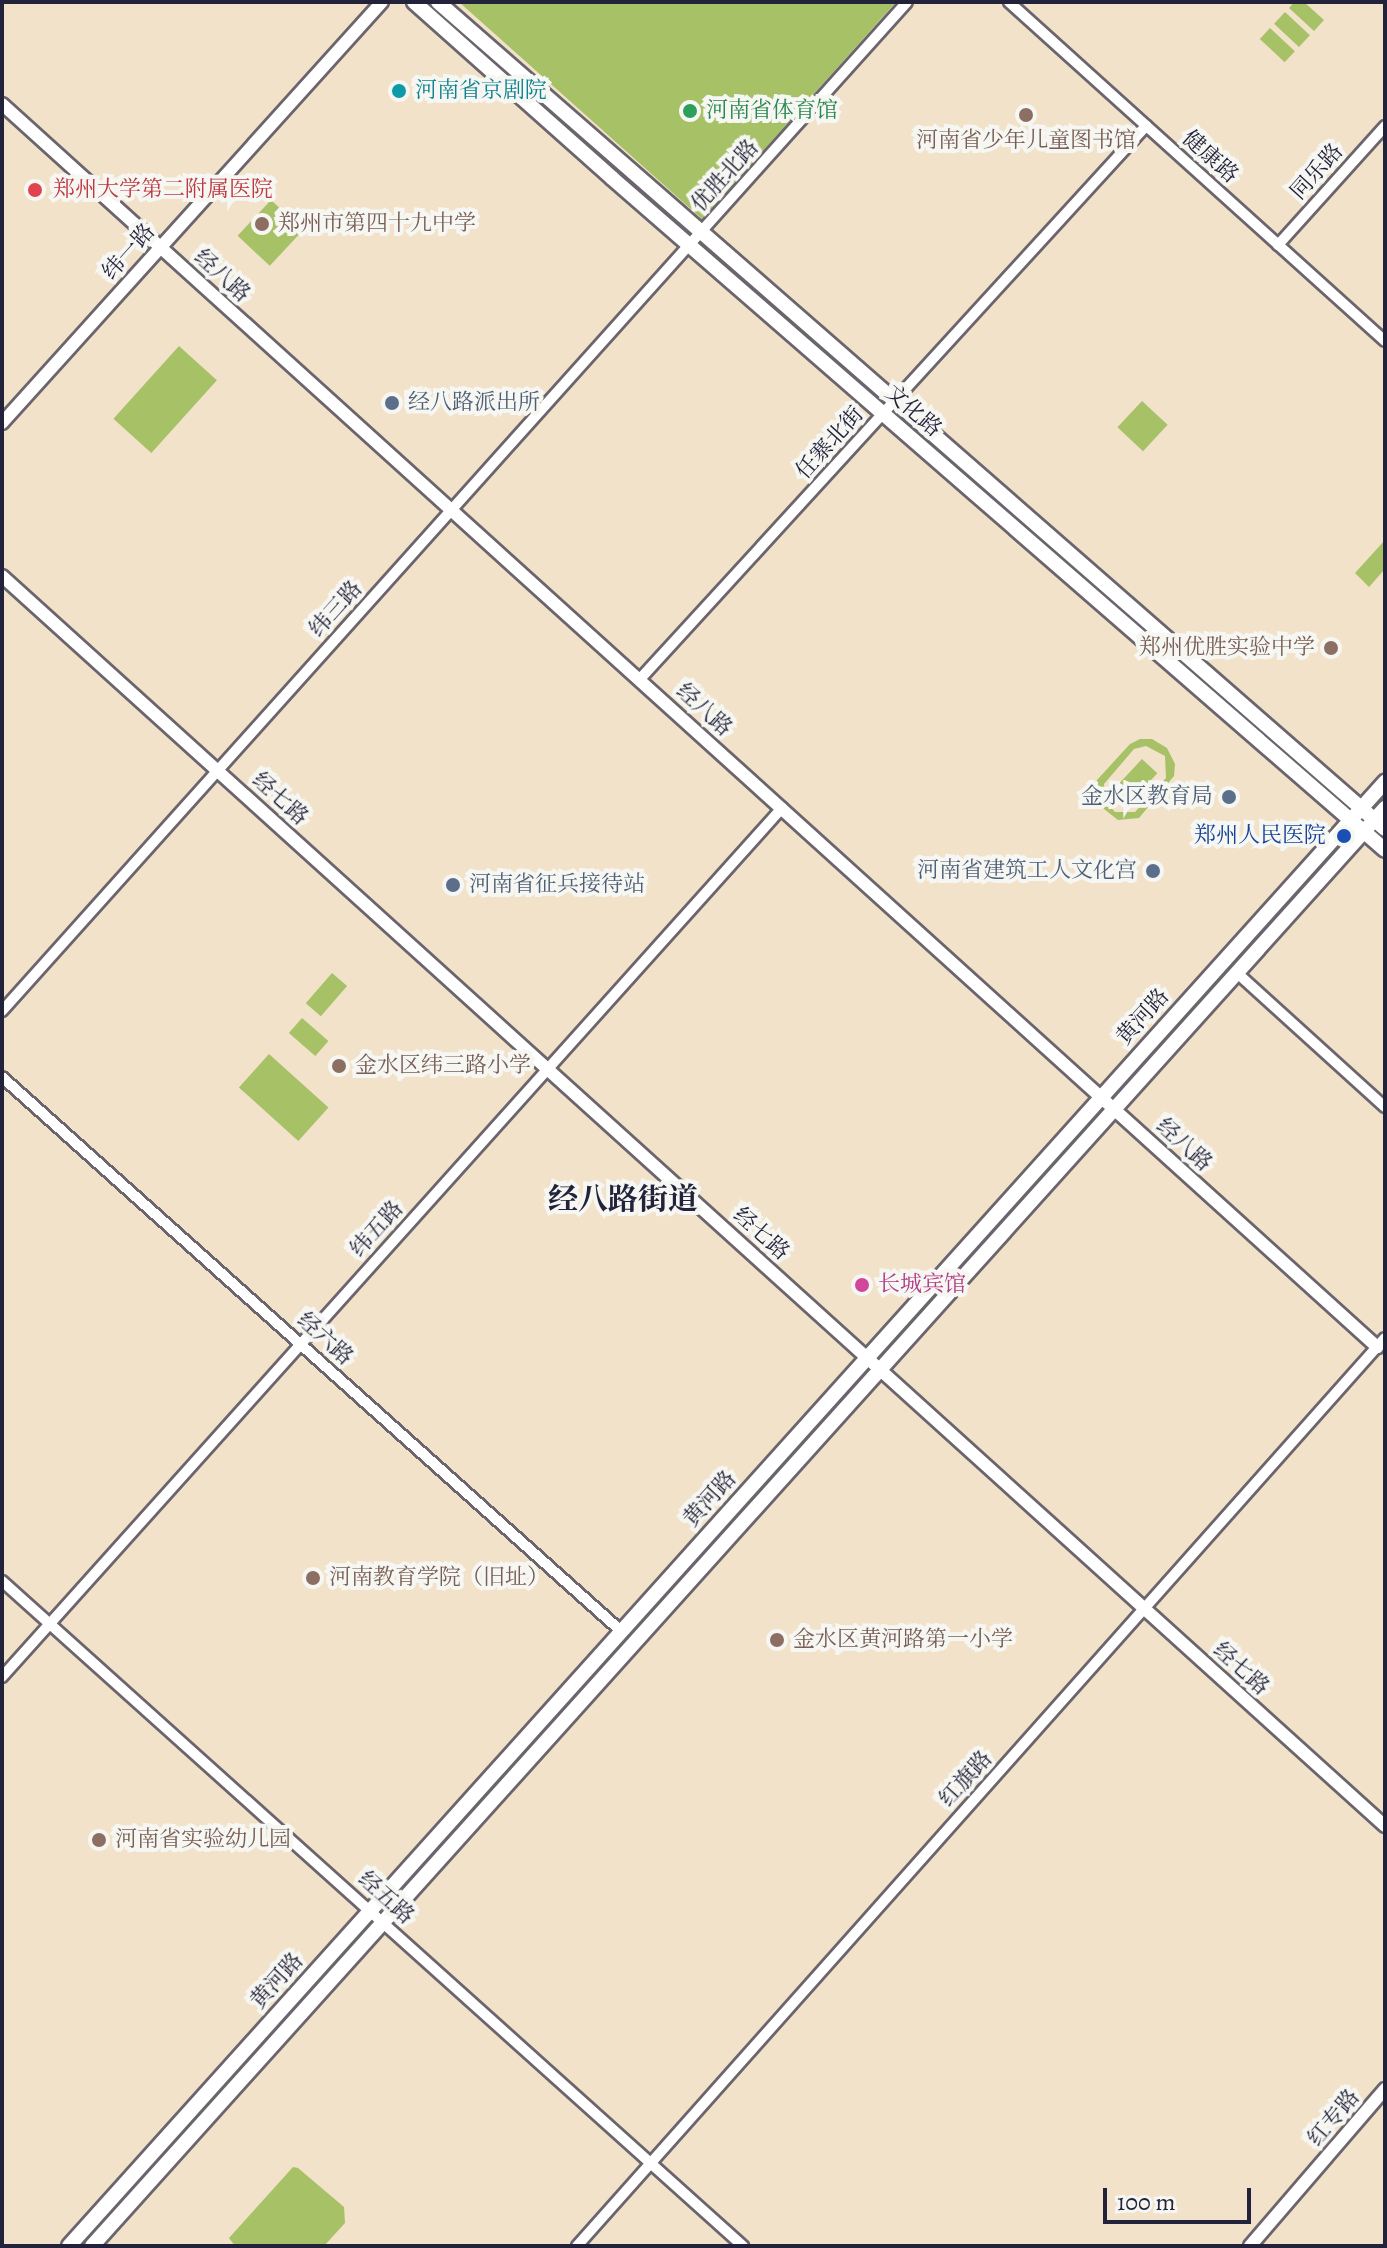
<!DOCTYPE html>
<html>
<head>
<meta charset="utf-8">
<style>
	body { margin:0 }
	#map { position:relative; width:1387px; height:2248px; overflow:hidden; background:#f2e2c9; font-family:Alegreya,"Noto Serif SC",serif }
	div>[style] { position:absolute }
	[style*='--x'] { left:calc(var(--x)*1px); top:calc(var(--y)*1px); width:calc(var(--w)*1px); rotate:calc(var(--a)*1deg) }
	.green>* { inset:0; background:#a7c167; transform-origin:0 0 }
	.roads { filter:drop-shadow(2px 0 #6b656d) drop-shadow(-2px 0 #6b656d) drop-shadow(0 2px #6b656d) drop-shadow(0 -2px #6b656d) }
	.minor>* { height:10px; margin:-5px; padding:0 5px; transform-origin:5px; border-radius:5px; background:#fff }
	.tertiary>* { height:12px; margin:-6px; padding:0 6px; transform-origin:6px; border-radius:6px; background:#fff }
	.secondary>* { height:14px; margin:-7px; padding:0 7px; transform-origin:7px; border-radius:7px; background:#fff }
	.dots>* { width:22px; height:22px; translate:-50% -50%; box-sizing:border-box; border:4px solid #f6f6f2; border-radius:50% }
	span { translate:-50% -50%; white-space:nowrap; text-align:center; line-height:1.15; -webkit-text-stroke:8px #f6f6f2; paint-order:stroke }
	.culture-label { font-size:22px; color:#0d838f }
	.left { translate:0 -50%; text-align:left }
	.leisure-label { font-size:22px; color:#27864d }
	.education-label { font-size:22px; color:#785e54 }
	.right { translate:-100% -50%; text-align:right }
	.street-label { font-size:22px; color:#22223b }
	.health-label { font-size:22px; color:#be3a42 }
	.service-label { font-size:22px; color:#4e5e75 }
	.transit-label { font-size:22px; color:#164399 }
	.hotel-label { font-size:22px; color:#b23c85 }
	.district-label { font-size:30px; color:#22223b; font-weight:700 }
	.frame { position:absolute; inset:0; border:4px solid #22223b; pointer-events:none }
	.scale { position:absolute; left:1103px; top:2188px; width:148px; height:36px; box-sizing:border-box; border:4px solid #22223b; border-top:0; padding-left:10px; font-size:24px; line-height:28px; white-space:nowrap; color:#22223b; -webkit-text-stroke:6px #f6f6f2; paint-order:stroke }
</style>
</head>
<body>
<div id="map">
	<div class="green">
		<div style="clip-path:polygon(459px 2px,896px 2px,702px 219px)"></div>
		<div style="clip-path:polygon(1294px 2px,1304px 2px,1324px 20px,1314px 31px,1289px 8px)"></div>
		<div style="left:1285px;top:12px;width:34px;height:16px;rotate:43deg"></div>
		<div style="left:1270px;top:28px;width:34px;height:15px;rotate:43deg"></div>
		<div style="left:271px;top:200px;width:44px;height:49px;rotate:43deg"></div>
		<div style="left:179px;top:346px;width:51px;height:98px;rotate:42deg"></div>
		<div style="left:1142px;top:401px;width:35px;height:36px;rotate:43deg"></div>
		<div style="clip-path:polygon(1385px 540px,1385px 569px,1369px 587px,1355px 573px)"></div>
		<div style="clip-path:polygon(evenodd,1140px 739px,1152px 739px,1167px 748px,1175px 764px,1174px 776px,1139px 818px,1118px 820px,1099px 805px,1097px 780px,1130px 744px,1140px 739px,1146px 746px,1165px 756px,1166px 778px,1135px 812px,1115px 812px,1105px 801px,1104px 784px,1134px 749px,1146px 746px)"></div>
		<div style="left:1142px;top:759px;width:21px;height:40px;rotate:43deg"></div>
		<div style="left:332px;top:973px;width:20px;height:40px;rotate:41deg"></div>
		<div style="left:302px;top:1018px;width:35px;height:20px;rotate:41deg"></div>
		<div style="left:269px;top:1054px;width:80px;height:45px;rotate:42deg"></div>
		<div style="clip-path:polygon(293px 2167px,298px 2168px,344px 2207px,345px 2223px,324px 2246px,235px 2246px,229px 2238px)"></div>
	</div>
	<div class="roads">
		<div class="minor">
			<div style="--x:1009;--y:2;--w:506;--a:42.04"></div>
			<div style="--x:1278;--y:245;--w:160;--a:-48"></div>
			<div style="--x:640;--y:679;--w:750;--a:-47.54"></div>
			<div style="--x:1236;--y:972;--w:201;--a:42.2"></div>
			<div style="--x:2;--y:1011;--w:1355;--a:-48.11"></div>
			<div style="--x:2;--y:1077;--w:831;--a:41.83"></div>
			<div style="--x:2;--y:1581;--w:996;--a:41.91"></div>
			<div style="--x:2;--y:1677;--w:1168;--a:-48.09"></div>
			<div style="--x:577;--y:2246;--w:1215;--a:-48.34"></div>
		</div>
		<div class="tertiary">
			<div style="--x:2;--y:104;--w:1854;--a:42.11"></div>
			<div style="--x:2;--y:423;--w:567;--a:-47.93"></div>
			<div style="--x:2;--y:576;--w:1864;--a:42.11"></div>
			<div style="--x:1250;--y:2246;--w:207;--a:-49.3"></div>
		</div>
		<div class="secondary">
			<div style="--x:414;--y:2;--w:265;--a:41.6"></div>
			<div style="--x:612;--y:178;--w:1024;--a:41"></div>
			<div style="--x:438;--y:2;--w:1257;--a:41.13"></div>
			<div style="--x:69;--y:2246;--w:1969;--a:-48.05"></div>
			<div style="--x:92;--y:2246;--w:1934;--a:-48.04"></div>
		</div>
	</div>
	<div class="dots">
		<div style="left:399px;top:91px;background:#0f9aa8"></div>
		<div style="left:690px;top:111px;background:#2e9e5b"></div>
		<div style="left:1026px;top:115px;background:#8d6e63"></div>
		<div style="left:35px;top:190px;background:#e0444e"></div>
		<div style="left:262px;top:224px;background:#8d6e63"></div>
		<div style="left:392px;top:403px;background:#5c6f8a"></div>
		<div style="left:1331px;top:648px;background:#8d6e63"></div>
		<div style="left:1229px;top:797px;background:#5c6f8a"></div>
		<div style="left:1344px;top:836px;background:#1a4fb4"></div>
		<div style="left:1153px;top:871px;background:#5c6f8a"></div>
		<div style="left:453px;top:885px;background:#5c6f8a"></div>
		<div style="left:339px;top:1066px;background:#8d6e63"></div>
		<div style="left:862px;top:1285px;background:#d1479c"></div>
		<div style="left:313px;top:1578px;background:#8d6e63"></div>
		<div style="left:777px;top:1640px;background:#8d6e63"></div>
		<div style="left:99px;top:1840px;background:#8d6e63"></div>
	</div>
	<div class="culture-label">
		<span class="left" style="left:415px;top:91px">河南省京剧院</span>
	</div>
	<div class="leisure-label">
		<span class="left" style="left:706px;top:111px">河南省体育馆</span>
	</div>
	<div class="education-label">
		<span style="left:1026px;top:141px">河南省少年儿童图书馆</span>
		<span class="left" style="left:278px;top:224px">郑州市第四十九中学</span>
		<span class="right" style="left:1315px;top:648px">郑州优胜实验中学</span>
		<span class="left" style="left:355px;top:1066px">金水区纬三路小学</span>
		<span class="left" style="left:329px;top:1578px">河南教育学院（旧址）</span>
		<span class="left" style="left:793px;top:1640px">金水区黄河路第一小学</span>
		<span class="left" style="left:115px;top:1840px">河南省实验幼儿园</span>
	</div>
	<div class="street-label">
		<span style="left:1210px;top:157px;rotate:42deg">健康路</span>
		<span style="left:1317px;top:172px;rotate:-48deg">同乐路</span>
		<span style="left:725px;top:176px;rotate:-48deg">优胜北路</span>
		<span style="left:129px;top:252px;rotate:-48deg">纬一路</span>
		<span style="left:222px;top:276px;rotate:42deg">经八路</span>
		<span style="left:913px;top:411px;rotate:41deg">文化路</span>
		<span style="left:830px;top:443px;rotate:-48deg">任寨北街</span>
		<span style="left:336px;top:609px;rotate:-48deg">纬三路</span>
		<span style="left:704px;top:710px;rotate:42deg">经八路</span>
		<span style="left:280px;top:799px;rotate:42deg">经七路</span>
		<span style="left:1143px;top:1017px;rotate:-48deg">黄河路</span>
		<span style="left:1184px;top:1145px;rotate:42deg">经八路</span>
		<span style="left:377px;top:1229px;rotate:-48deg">纬五路</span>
		<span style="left:761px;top:1234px;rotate:42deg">经七路</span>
		<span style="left:325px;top:1339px;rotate:42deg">经六路</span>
		<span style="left:710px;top:1499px;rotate:-48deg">黄河路</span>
		<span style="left:1241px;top:1669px;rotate:42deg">经七路</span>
		<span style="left:966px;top:1779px;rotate:-48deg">红旗路</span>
		<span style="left:386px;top:1898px;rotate:42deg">经五路</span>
		<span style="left:277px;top:1981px;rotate:-48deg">黄河路</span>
		<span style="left:1334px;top:2118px;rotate:-50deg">红专路</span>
	</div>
	<div class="health-label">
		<span class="left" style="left:53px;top:190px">郑州大学第二附属医院</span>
	</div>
	<div class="service-label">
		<span class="left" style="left:408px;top:403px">经八路派出所</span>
		<span class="right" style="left:1213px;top:797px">金水区教育局</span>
		<span class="right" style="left:1137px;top:871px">河南省建筑工人文化宫</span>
		<span class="left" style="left:469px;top:885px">河南省征兵接待站</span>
	</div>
	<div class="transit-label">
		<span class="right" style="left:1326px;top:836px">郑州人民医院</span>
	</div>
	<div class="hotel-label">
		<span class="left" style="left:878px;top:1285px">长城宾馆</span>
	</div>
	<div class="district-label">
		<span style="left:623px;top:1199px">经八路街道</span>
	</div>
	<div class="frame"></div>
	<div class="scale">100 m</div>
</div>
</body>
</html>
